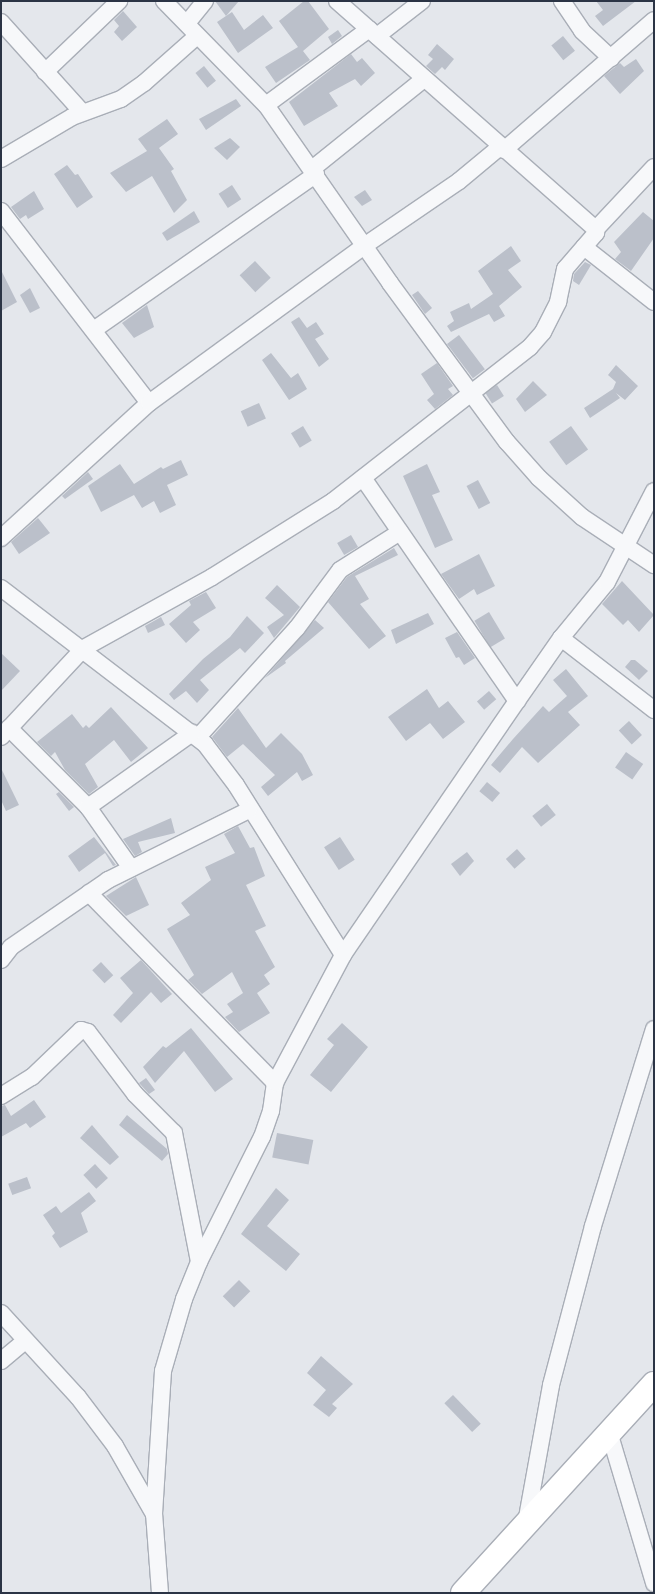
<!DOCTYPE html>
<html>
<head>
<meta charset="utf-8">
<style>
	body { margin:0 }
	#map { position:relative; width:655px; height:1594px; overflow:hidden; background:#e4e7ec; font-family:Overpass,sans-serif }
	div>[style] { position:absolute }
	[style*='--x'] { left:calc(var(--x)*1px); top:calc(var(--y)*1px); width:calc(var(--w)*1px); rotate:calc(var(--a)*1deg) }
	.building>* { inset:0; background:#bbc0ca; transform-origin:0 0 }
	.roads { filter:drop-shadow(1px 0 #a9aeb7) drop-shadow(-1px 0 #a9aeb7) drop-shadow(0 1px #a9aeb7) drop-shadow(0 -1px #a9aeb7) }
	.street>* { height:16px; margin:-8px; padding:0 8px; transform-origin:8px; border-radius:8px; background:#f7f8fa }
	.secondary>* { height:24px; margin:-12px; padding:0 12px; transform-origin:12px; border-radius:12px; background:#fff }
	span { translate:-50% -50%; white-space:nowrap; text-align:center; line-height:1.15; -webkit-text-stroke:4px #f4f6f9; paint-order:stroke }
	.frame { position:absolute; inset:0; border:2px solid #2b3445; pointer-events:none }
</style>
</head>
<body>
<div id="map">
	<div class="building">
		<div style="clip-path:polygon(215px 1px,239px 1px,226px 16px)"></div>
		<div style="clip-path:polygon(304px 1px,308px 1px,329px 29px,303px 51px,310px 60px,276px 83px,265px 67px,298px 47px,279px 21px)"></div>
		<div style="clip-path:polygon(596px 1px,636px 1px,603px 26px,595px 16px,603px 10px)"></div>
		<div style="clip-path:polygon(123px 11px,137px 27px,122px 41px,114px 32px,119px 26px,114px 20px)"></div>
		<div style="clip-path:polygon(232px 12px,244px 30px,263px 15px,273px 28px,238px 53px,217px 22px)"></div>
		<div style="clip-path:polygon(338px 30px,342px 36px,332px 44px,328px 37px)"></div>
		<div style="left:563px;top:36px;width:19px;height:15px;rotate:51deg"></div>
		<div style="clip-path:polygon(437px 44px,454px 59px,445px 70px,442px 67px,435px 74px,426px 66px,433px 59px,428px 55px)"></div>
		<div style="clip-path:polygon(351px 54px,357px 62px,362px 58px,375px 73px,361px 86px,355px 79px,329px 93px,338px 106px,304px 126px,289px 102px)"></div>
		<div style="clip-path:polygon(636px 59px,644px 71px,620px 94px,604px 76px,620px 63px,624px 67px)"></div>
		<div style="left:204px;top:66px;width:19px;height:11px;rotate:51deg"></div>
		<div style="clip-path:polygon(236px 99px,241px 106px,206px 130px,199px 119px)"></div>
		<div style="clip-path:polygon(167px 119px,178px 134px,159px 148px,174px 169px,171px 171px,187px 200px,174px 213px,152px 176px,126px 192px,110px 173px,147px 151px,138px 139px)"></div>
		<div style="clip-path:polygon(230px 138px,240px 147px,227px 160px,214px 148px)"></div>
		<div style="clip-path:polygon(67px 165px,75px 175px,78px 174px,93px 197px,77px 208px,54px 174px)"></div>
		<div style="left:232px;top:185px;width:17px;height:16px;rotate:57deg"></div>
		<div style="clip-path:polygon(365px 190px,372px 200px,362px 206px,354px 197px)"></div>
		<div style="clip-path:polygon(34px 191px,44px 209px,28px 219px,26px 215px,20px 219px,11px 207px)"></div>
		<div style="clip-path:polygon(194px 211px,200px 222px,167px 241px,162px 233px)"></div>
		<div style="clip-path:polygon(643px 212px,654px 221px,654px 238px,631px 271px,615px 259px,621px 252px,614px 242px)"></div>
		<div style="clip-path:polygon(511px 246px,521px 261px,508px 270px,522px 287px,499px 306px,505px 316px,494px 322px,489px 314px,451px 332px,447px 326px,454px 321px,450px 312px,469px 303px,471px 309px,493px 294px,478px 271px)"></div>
		<div style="left:255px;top:261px;width:23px;height:21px;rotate:47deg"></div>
		<div style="clip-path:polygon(585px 262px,591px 265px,579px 285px,573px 281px,574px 274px)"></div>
		<div style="clip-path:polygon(1px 270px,17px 302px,1px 311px)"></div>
		<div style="clip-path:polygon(30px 288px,40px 308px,30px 313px,20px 295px)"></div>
		<div style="clip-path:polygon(418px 291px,432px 308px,425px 314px,412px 295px)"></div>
		<div style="clip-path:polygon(147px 305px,154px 327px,134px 338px,122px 323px)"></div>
		<div style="clip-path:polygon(299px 317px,307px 328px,316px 322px,324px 334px,315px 339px,329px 359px,319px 367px,291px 322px)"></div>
		<div style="left:459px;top:335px;width:43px;height:15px;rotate:53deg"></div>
		<div style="clip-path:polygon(271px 353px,291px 378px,298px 373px,307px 389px,289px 400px,262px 360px)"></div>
		<div style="clip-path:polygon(437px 363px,453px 386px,448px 389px,453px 395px,435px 409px,427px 400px,434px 394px,421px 374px)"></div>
		<div style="clip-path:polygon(616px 365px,638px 386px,625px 400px,616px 393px,620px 398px,590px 418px,584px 408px,613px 389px,616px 382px,608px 375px)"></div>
		<div style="clip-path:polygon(533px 381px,547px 395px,525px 412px,516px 399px)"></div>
		<div style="left:497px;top:385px;width:13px;height:14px;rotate:58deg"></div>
		<div style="left:259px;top:403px;width:17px;height:20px;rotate:66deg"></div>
		<div style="left:303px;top:426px;width:17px;height:14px;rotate:59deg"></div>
		<div style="left:571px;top:426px;width:29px;height:27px;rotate:54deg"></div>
		<div style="clip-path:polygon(181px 460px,188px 475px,167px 485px,176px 505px,160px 513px,154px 501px,142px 508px,134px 495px,101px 512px,88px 486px,120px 464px,134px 484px,161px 467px,163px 469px)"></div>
		<div style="clip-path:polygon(427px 464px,440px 492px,432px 495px,453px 540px,435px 548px,403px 476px)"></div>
		<div style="clip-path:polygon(88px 472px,93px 479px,65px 499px,62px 496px)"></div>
		<div style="left:478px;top:480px;width:26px;height:13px;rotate:62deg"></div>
		<div style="clip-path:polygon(38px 518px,50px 533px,19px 554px,11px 542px)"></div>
		<div style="left:351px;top:535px;width:14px;height:16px;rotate:60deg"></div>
		<div style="clip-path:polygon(394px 548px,398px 555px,355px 576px,369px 599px,360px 604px,386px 636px,369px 649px,328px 602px,347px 577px)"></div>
		<div style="clip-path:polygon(479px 554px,495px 586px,477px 595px,474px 589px,459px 599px,441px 574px)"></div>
		<div style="clip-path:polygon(622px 581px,654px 615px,639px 632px,628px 620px,623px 625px,602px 604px)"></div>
		<div style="clip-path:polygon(277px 585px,300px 607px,274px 638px,267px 627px,284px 615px,265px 598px)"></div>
		<div style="clip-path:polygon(206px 592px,216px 608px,193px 622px,200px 630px,186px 643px,169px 624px,191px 605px,189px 601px)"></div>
		<div style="left:489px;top:612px;width:31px;height:17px;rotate:59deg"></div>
		<div style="clip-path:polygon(428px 613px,434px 624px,396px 644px,391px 630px)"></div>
		<div style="clip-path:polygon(247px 616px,264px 633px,245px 653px,240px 648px,200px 680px,209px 690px,197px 703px,186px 691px,174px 700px,169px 694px,203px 659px,230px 637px)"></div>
		<div style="clip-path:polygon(161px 617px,165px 625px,148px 633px,145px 626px)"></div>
		<div style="clip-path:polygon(315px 620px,324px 628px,285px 661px,286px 663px,265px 678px)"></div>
		<div style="clip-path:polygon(457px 632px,475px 658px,464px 665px,459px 657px,456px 658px,445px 638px)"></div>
		<div style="clip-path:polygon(1px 653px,20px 671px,1px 691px)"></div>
		<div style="clip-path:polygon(631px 660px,635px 660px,648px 671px,639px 680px,625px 667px)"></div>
		<div style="clip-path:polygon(566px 669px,588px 696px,568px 712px,580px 725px,538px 763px,522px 747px,500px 773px,491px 765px,513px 739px,543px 706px,549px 712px,567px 696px,553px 680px)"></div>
		<div style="clip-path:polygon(427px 689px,439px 708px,448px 701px,465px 722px,443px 739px,430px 723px,406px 741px,388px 717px)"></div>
		<div style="left:489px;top:691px;width:11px;height:16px;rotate:49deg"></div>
		<div style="clip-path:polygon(111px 707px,148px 748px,131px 762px,114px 740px,85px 764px,98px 787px,89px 794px,65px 770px,55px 752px,51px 756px,37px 742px,72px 714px,83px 728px,86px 725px,89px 728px)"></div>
		<div style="clip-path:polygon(238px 708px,266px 748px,281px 733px,302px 754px,313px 775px,302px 781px,297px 772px,268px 796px,261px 787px,275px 775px,243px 744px,227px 757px,212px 737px)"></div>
		<div style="left:629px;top:721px;width:19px;height:14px;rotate:47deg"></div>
		<div style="left:626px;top:752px;width:21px;height:19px;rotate:35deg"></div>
		<div style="clip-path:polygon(1px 768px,19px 805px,6px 811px,1px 800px)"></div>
		<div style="left:487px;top:782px;width:17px;height:12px;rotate:40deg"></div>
		<div style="clip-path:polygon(59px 792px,74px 807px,69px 811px,56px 794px)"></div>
		<div style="left:547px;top:804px;width:14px;height:19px;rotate:51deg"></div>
		<div style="clip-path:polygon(171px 818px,175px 833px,138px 842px,142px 852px,135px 856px,123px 839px)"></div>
		<div style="clip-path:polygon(238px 826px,250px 848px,254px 847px,265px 876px,246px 885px,266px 926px,255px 931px,275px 967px,264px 975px,270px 984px,257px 993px,270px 1013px,239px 1032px,225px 1017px,233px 1012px,227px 1004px,243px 993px,232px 972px,202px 994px,188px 980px,194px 975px,167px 929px,190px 915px,181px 903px,211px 880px,205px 867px,235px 853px,224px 834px)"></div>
		<div style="clip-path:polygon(94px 837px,116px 865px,113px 866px,105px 853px,79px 872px,68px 856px)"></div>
		<div style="left:340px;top:837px;width:27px;height:19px;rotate:57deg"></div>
		<div style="left:517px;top:849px;width:13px;height:15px;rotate:48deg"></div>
		<div style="clip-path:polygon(467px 852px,474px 861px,460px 876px,451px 864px)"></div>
		<div style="clip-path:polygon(136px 877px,149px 905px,126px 916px,106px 896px)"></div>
		<div style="clip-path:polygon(141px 960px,172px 994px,161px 1003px,151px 992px,121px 1023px,113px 1015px,133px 993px,120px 978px)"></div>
		<div style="left:101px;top:962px;width:18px;height:12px;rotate:47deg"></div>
		<div style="clip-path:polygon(342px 1023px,368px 1047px,331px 1092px,310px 1075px,334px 1045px,327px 1039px)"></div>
		<div style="clip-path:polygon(191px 1028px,233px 1079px,215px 1092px,184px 1051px,155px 1083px,143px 1067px,163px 1046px,166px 1048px)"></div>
		<div style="clip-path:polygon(146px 1078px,155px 1090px,149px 1094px,139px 1083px)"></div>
		<div style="clip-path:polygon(34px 1100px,46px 1117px,30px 1128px,26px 1123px,1px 1137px,1px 1106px,5px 1105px,11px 1116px)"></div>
		<div style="clip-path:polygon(127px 1115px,167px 1149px,168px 1154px,162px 1161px,119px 1125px)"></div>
		<div style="clip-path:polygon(92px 1125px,119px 1157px,110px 1165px,80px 1138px)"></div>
		<div style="left:277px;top:1133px;width:37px;height:25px;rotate:11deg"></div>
		<div style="left:95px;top:1164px;width:19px;height:16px;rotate:47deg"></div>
		<div style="left:27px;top:1177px;width:12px;height:20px;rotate:70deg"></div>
		<div style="clip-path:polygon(276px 1188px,289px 1200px,267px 1226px,300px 1254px,286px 1271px,241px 1234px)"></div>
		<div style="clip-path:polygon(89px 1192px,96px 1201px,81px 1213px,88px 1232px,60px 1248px,52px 1236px,55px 1233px,43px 1215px,56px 1206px,61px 1213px)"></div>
		<div style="left:239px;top:1280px;width:16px;height:23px;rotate:45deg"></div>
		<div style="clip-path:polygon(321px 1356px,353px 1384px,332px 1404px,337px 1408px,329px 1417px,313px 1405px,326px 1390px,307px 1373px)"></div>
		<div style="left:453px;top:1395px;width:40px;height:12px;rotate:46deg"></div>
	</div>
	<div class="roads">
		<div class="street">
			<div style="--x:164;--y:1;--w:146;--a:45.6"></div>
			<div style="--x:266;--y:105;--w:217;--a:55.1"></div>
			<div style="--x:390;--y:283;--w:197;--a:53.7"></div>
			<div style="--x:507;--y:442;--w:48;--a:48.4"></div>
			<div style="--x:539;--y:478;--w:58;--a:42.2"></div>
			<div style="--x:582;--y:517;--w:87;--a:33.7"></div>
			<div style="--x:337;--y:1;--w:345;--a:41.4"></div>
			<div style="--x:562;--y:1;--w:36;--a:56"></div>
			<div style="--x:582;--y:31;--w:40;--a:43"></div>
			<div style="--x:1;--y:22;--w:121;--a:48"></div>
			<div style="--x:188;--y:22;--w:27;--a:-51"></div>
			<div style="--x:377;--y:36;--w:57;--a:-37.9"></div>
			<div style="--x:45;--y:72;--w:103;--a:-43.8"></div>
			<div style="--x:266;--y:105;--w:128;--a:-36.4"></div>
			<div style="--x:504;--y:150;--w:198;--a:-40.9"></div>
			<div style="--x:1;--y:159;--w:82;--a:-30.6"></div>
			<div style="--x:72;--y:117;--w:52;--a:-20.2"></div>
			<div style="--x:121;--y:99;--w:28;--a:-35"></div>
			<div style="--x:144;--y:83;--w:71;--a:-41.6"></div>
			<div style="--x:312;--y:169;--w:144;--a:-38.8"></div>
			<div style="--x:1;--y:211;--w:242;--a:52.4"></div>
			<div style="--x:584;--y:247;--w:89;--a:38.2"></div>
			<div style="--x:95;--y:329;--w:270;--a:-35"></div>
			<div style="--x:363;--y:478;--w:271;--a:55.4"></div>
			<div style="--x:1;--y:538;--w:200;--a:-42.4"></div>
			<div style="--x:149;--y:403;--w:266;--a:-36.1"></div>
			<div style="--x:364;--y:246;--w:115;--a:-34.4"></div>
			<div style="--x:459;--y:181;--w:53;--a:-39.7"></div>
			<div style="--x:1;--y:588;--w:257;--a:37.4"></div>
			<div style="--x:205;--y:744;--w:51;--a:52.9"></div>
			<div style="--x:236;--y:785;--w:201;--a:57.8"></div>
			<div style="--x:561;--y:638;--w:118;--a:37.7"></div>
			<div style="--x:9;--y:728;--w:112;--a:45"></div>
			<div style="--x:88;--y:807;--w:75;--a:54.8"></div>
			<div style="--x:1;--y:737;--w:122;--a:-47"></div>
			<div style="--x:84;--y:648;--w:146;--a:-29"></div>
			<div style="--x:212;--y:577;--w:143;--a:-32.1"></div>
			<div style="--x:333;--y:501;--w:250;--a:-38"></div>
			<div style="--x:530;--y:347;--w:20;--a:-49"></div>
			<div style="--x:543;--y:332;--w:34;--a:-63"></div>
			<div style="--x:558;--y:302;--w:34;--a:-78"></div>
			<div style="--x:565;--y:269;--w:48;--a:-49.3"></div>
			<div style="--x:596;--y:233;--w:4;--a:-90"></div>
			<div style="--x:596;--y:229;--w:85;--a:-46.9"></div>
			<div style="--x:198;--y:737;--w:147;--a:-47.8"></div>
			<div style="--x:297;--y:628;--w:72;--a:-53.4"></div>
			<div style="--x:340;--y:570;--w:71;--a:-32.3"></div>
			<div style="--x:88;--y:807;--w:128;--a:-35.4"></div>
			<div style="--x:89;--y:893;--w:266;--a:45.6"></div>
			<div style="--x:1;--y:960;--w:16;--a:-52"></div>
			<div style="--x:11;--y:947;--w:118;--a:-34.6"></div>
			<div style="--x:108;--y:880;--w:157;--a:-26.4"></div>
			<div style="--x:1;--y:1096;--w:36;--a:-32"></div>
			<div style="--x:32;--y:1077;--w:68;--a:-43.8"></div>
			<div style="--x:81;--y:1030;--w:7;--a:16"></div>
			<div style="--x:88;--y:1032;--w:78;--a:52.8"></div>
			<div style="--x:135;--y:1094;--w:55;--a:45"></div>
			<div style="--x:174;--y:1133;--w:131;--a:79"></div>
			<div style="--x:1;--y:1313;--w:114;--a:47.5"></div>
			<div style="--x:78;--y:1397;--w:61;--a:52.9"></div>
			<div style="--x:115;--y:1446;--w:78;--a:60.2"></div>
			<div style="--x:1;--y:1361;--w:31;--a:-40"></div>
			<div style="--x:609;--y:1432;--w:158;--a:73.4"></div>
			<div style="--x:526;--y:1523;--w:140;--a:-79.7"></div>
			<div style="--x:551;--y:1385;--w:164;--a:-75.2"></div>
			<div style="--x:593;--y:1226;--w:206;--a:-72.8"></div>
			<div style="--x:160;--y:1593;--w:79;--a:-94.3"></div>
			<div style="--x:154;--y:1514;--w:143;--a:-86.4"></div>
			<div style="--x:163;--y:1371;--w:75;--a:-73.7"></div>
			<div style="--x:184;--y:1299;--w:40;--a:-68"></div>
			<div style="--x:199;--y:1262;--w:140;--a:-63.3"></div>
			<div style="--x:262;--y:1137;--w:28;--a:-71"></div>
			<div style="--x:271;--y:1111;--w:28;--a:-82"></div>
			<div style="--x:275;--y:1083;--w:145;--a:-62"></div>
			<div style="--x:343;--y:955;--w:308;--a:-55.6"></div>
			<div style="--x:517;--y:701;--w:77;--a:-55.1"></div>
			<div style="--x:561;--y:638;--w:72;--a:-50.6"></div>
			<div style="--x:607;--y:582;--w:102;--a:-62.7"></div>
		</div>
		<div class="secondary">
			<div style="--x:463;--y:1593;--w:283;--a:-47.6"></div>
		</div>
	</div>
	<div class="frame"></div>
</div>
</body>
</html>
